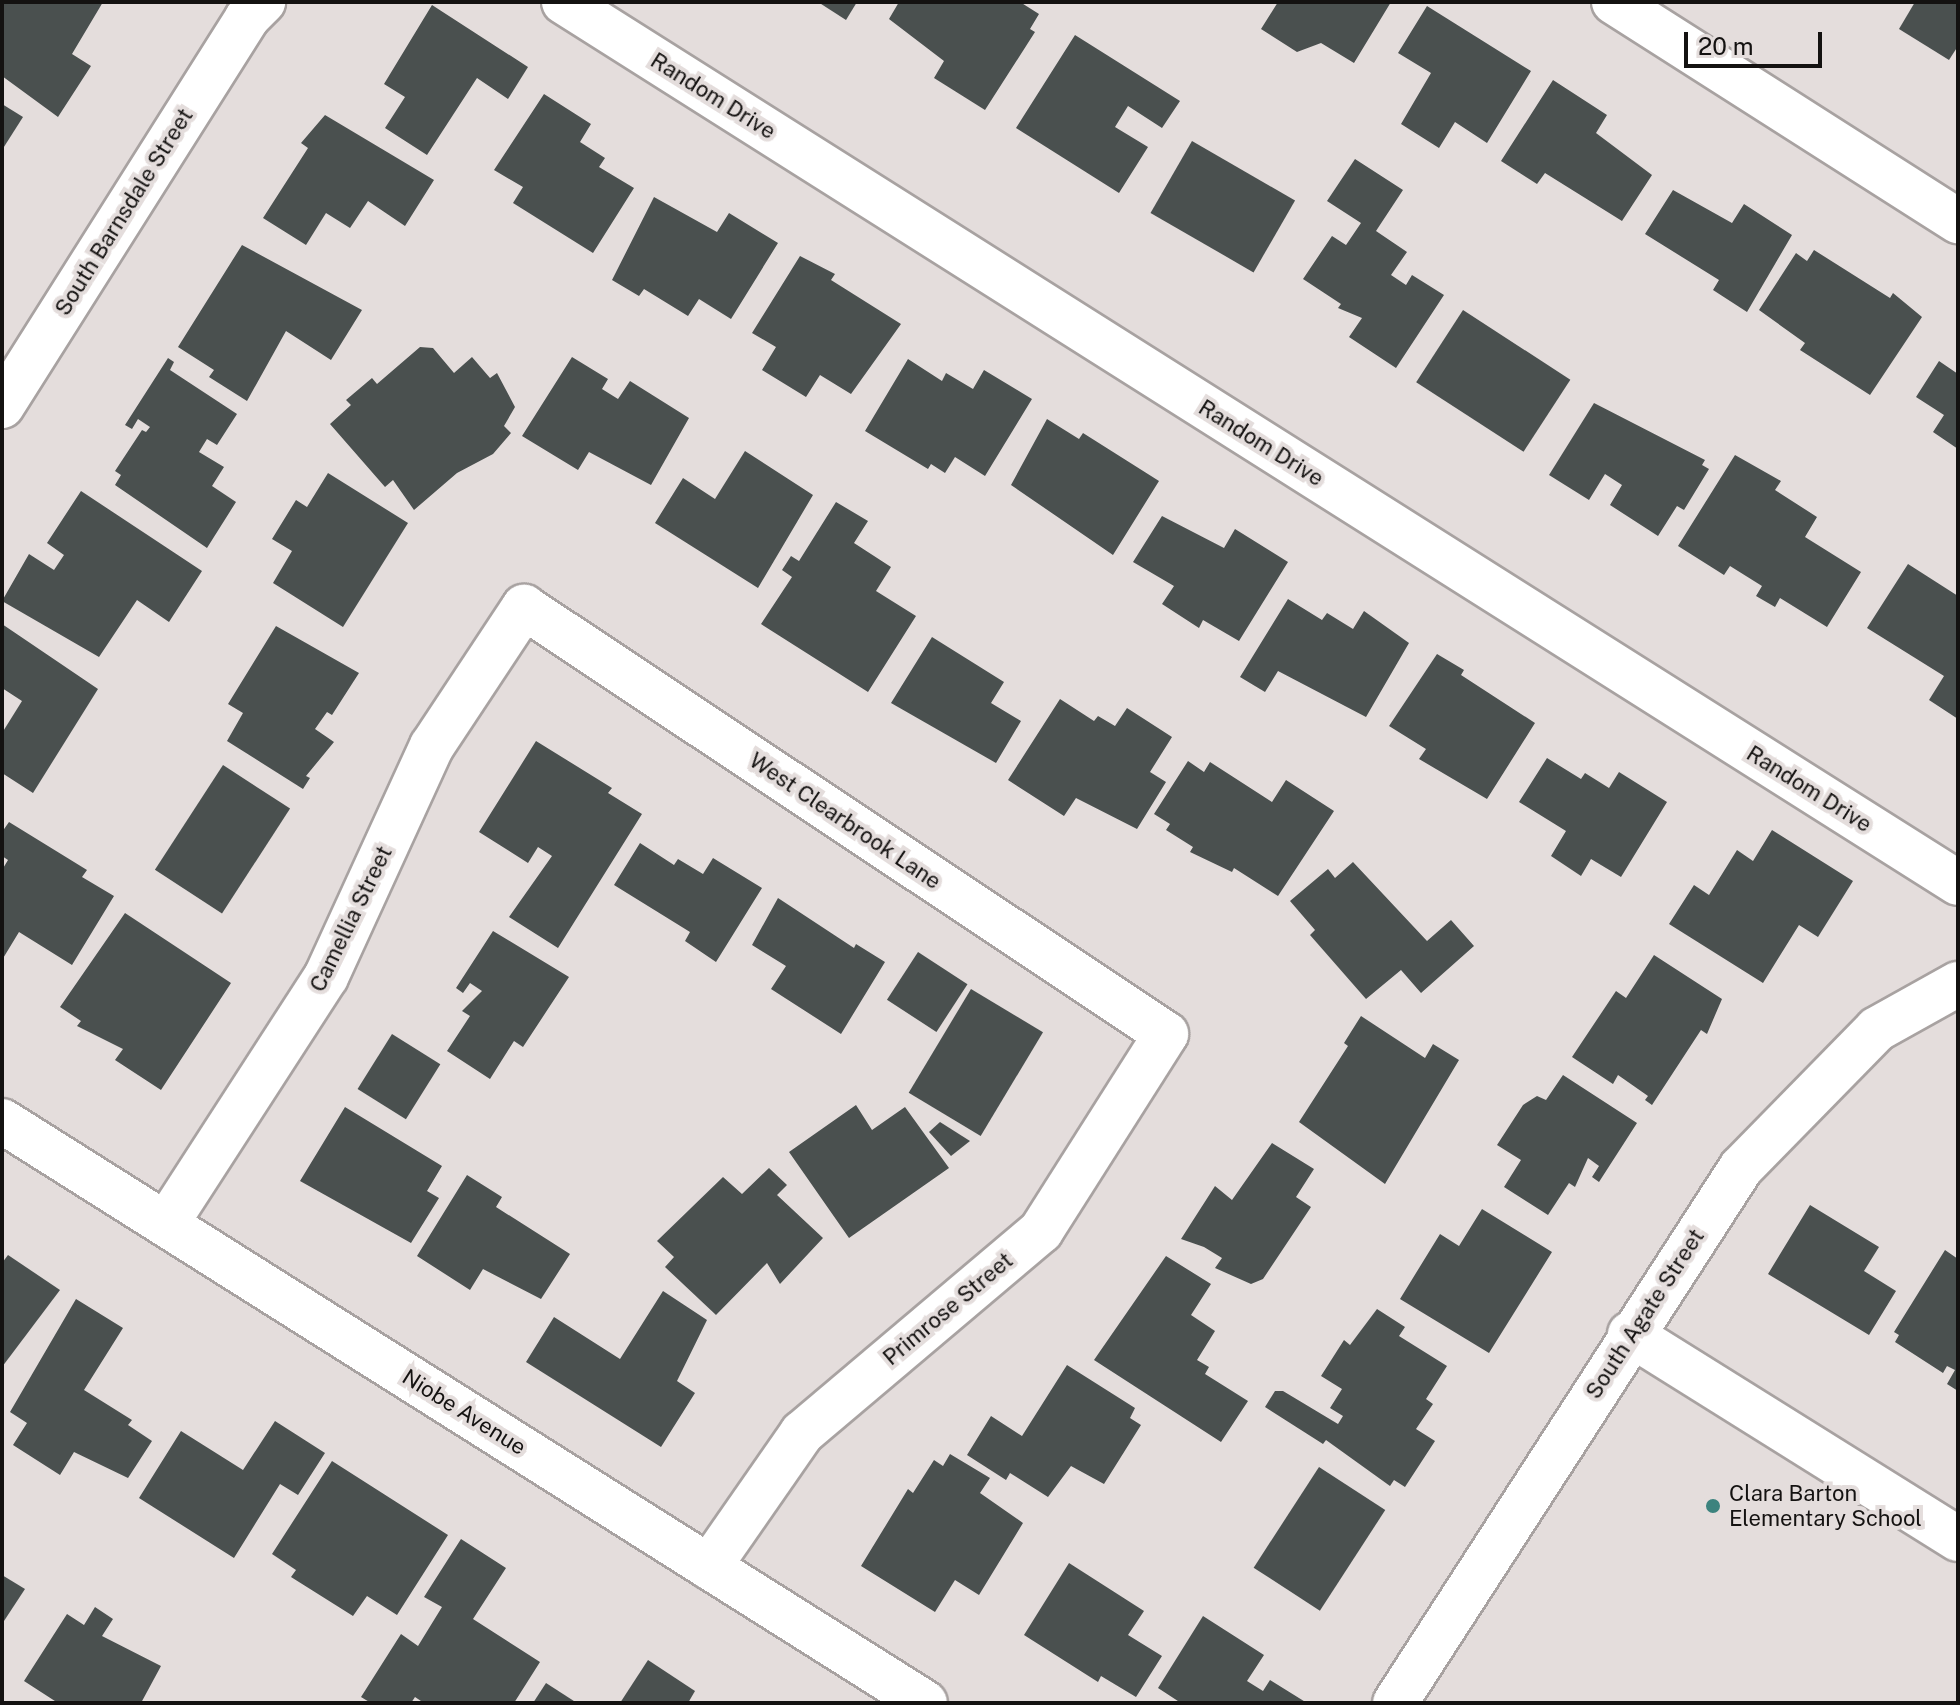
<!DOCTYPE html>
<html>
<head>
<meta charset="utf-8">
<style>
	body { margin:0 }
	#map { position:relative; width:1960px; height:1705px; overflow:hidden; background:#e4dddc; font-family:"Public Sans",sans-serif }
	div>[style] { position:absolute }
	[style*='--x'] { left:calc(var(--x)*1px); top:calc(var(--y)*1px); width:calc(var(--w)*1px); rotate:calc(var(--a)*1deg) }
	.building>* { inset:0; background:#4a504f; transform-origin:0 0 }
	.roads { filter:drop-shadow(2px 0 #a8a2a1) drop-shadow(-2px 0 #a8a2a1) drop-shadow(0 2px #a8a2a1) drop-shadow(0 -2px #a8a2a1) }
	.minor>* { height:44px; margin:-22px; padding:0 22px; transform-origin:22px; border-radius:22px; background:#fff }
	.tertiary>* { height:44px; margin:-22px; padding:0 22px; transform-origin:22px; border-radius:22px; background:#fff }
	.dots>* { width:22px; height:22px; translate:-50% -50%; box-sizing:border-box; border:4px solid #e4dddc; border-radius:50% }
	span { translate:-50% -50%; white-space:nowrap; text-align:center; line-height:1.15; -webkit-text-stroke:8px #e4dddc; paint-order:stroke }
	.street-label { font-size:22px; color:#141211 }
	.poi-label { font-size:22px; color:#141211 }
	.left { translate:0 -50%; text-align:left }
	.frame { position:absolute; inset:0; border:4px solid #141211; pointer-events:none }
	.scale { position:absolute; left:1684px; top:32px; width:138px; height:36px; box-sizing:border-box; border:4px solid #141211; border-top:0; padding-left:10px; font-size:24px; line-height:28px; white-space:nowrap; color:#141211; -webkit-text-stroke:6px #e4dddc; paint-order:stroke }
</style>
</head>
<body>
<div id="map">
	<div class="building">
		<div style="clip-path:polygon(2px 2px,103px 2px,72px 54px,91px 66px,58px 117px,2px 76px)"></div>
		<div style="clip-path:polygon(818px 2px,857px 2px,846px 20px)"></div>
		<div style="clip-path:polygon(899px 2px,1020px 2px,1039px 14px,1030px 29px,1035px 32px,985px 110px,934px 78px,944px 61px,889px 19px)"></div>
		<div style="clip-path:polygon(1278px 2px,1391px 2px,1354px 63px,1321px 43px,1297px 52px,1261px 29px)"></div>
		<div style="clip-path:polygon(1915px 2px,1958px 2px,1958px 46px,1949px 60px,1899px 29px)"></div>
		<div style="clip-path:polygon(432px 5px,528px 67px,508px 99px,477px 78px,427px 155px,385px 128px,405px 97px,384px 84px)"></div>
		<div style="clip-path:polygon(1427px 6px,1531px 71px,1487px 143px,1455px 122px,1439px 148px,1401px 124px,1431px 73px,1398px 53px)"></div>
		<div style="clip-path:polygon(1075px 35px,1180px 101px,1162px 128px,1128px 106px,1115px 127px,1148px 147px,1119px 193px,1016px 128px)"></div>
		<div style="clip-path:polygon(1553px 80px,1607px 115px,1596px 133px,1652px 175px,1622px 221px,1545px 173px,1537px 184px,1501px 161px)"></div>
		<div style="clip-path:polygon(544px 94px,591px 124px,580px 142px,605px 158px,599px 167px,634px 188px,593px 253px,513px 203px,523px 187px,494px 170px)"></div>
		<div style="clip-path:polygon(2px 104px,23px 117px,2px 150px)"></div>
		<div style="clip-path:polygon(325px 115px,434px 180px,405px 226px,368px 201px,350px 228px,326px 213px,306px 245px,263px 218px,308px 148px,301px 143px)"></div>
		<div style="left:1192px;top:141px;width:119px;height:83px;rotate:30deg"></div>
		<div style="clip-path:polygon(1355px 159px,1403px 190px,1376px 231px,1407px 252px,1391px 275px,1406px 285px,1412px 275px,1444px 295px,1396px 368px,1349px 337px,1362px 318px,1338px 308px,1341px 304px,1303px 279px,1332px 236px,1346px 245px,1361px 223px,1327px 201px)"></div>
		<div style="clip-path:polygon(1673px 190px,1732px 223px,1744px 204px,1792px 235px,1747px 312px,1713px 290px,1719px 280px,1645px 234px)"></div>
		<div style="clip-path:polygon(654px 197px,717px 232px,729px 213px,778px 243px,731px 319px,699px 299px,688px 316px,644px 289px,639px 296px,612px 280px)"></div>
		<div style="clip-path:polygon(242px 245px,362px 310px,331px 360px,286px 331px,247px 401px,209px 377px,214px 370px,178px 347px)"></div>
		<div style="clip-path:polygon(1814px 250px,1890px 298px,1893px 293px,1922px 317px,1870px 395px,1800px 350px,1805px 343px,1759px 310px,1796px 253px,1807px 261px)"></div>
		<div style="clip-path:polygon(800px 256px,835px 274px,831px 280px,901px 324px,851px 394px,820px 375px,806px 397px,762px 370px,776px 347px,752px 333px)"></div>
		<div style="left:1463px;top:310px;width:128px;height:86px;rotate:33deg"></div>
		<div style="clip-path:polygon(420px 347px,433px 348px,454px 373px,472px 357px,490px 378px,497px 373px,515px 407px,504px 426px,511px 433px,493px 454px,457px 473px,414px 510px,393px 480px,385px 487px,330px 424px,351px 405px,346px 400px,372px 378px,377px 384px)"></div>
		<div style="clip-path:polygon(572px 357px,608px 379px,602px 389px,618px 399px,630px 381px,689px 418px,651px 485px,589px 452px,578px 470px,522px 436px)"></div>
		<div style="clip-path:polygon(168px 358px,174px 362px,170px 370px,237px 414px,217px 445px,207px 439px,199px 452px,224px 467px,212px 486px,236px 502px,207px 548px,115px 485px,121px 475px,115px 471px,142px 430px,146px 432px,150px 427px,138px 419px,132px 429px,125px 425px)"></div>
		<div style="clip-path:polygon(908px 359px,942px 381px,946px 373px,973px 389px,984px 370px,1032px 399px,985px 476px,955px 457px,945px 473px,931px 464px,928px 469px,865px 431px)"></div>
		<div style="clip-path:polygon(1939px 361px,1958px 374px,1958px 449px,1933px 432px,1944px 415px,1916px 397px)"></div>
		<div style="clip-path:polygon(1594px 403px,1705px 460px,1702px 465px,1709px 469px,1684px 510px,1677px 506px,1658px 536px,1610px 505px,1622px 485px,1605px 474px,1589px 500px,1549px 475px)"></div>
		<div style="clip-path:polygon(1047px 419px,1079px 439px,1083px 433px,1159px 481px,1113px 555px,1011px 485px)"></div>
		<div style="clip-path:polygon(745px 451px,813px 495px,758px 588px,655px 523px,683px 478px,715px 499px)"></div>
		<div style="clip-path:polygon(1735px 455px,1781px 481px,1775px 490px,1817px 517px,1805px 537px,1861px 572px,1827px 627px,1780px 598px,1775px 607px,1756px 596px,1762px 586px,1730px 566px,1724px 575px,1678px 546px)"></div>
		<div style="clip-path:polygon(328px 473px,408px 523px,343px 627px,273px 583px,292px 551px,272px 539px,296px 500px,307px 507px)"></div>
		<div style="clip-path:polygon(81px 491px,202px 571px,169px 622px,137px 600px,99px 657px,2px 601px,29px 554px,54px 570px,64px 555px,47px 543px)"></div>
		<div style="clip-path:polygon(836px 502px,868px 521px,854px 543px,891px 567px,876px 591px,916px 616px,868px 692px,761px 624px,792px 577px,782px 570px,791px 556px,799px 561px)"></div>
		<div style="clip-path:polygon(1162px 516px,1224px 548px,1235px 529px,1288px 562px,1239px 641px,1203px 620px,1199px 628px,1162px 604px,1174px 586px,1133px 562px)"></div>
		<div style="clip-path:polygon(1908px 564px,1958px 596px,1958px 719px,1929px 700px,1944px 676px,1867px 628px)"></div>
		<div style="clip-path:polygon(1288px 599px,1322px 620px,1327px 613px,1353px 629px,1364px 611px,1409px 643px,1366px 717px,1278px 671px,1265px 692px,1240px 677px)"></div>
		<div style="clip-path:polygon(2px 624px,98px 689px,33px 793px,2px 773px,2px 733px,22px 701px,2px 688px)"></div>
		<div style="clip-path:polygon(276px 626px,359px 673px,332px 715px,327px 712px,315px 729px,334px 742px,306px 776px,310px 778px,303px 789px,227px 741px,243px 713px,228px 704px)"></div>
		<div style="clip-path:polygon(932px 637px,1004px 682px,991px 703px,1021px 721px,996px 763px,891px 703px)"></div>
		<div style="clip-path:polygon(1437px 654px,1464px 670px,1461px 675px,1535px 723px,1487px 799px,1419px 759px,1426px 749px,1389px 726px)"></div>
		<div style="clip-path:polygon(1060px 699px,1094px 721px,1098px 716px,1115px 726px,1127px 708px,1172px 737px,1150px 772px,1166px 782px,1137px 829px,1076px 798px,1064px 816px,1008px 780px)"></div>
		<div style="clip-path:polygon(536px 741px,612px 788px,608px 793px,642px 814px,558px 948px,509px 917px,552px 856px,538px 847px,528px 863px,479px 832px)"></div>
		<div style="clip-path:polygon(1547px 758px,1581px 779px,1585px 773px,1609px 788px,1619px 772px,1667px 802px,1621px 877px,1591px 859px,1581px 876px,1551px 856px,1566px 831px,1519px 802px)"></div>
		<div style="clip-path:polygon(1188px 761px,1204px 772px,1210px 762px,1272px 802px,1286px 780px,1334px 811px,1278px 896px,1234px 868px,1232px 872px,1190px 852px,1193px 847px,1166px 830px,1170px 824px,1154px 814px)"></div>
		<div style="left:223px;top:765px;width:80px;height:125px;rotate:33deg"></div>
		<div style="clip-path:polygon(9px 822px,87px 870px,82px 877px,114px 896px,72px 965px,19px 932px,2px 960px,2px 870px,8px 860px,2px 856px,2px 832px)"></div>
		<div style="clip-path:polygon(1772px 830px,1853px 881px,1818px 937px,1799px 925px,1763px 983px,1669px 924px,1694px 885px,1709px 895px,1737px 850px,1753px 861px)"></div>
		<div style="clip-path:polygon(640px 843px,674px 865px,678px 859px,703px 874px,713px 858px,762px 888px,716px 962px,685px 941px,690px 932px,614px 885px)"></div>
		<div style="clip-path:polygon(1353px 862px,1427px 941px,1451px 920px,1474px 946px,1421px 993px,1401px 970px,1366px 999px,1310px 935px,1315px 930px,1290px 901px,1328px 869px,1335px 878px)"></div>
		<div style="clip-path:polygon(778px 898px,854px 948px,856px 944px,885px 962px,841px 1034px,771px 989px,786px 966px,752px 945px)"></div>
		<div style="clip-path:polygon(125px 913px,231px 983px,161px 1090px,115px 1060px,123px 1049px,77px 1026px,81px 1021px,60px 1007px)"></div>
		<div style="clip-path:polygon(493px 931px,569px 977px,523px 1047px,514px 1041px,490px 1079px,447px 1051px,470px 1016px,462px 1011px,482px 991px,470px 983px,463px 993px,456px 988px)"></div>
		<div style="left:918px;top:952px;width:59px;height:57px;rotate:33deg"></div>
		<div style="clip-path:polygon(1654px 955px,1722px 999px,1707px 1034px,1701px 1030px,1652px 1105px,1645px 1100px,1648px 1096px,1618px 1075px,1613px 1084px,1572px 1057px,1616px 991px,1626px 998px)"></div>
		<div style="left:971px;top:989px;width:84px;height:121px;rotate:31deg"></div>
		<div style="clip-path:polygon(1361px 1016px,1425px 1058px,1433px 1044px,1459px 1060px,1385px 1184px,1299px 1122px,1348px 1046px,1344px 1043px)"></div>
		<div style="left:392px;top:1034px;width:57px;height:65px;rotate:32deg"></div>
		<div style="clip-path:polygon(1563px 1075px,1637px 1123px,1599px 1182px,1592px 1177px,1599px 1166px,1588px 1158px,1575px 1187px,1569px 1183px,1548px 1215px,1504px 1187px,1521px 1160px,1497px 1145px,1523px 1105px,1537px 1096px,1546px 1100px)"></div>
		<div style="clip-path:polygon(856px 1105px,872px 1130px,905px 1107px,949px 1168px,849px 1238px,789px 1152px)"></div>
		<div style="clip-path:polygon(345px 1107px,442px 1166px,427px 1191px,439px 1198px,411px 1243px,300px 1181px)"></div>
		<div style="clip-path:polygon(940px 1122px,970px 1141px,951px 1156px,929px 1132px)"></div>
		<div style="clip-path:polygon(1272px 1143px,1314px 1169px,1296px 1197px,1311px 1207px,1263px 1279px,1251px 1284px,1215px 1268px,1222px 1258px,1204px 1247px,1181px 1239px,1215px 1186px,1232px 1200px)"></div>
		<div style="clip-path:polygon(769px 1168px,787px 1185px,777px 1195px,823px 1238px,780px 1284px,767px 1263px,716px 1315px,665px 1267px,674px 1257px,657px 1241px,723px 1177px,742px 1194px)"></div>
		<div style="clip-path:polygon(467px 1175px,502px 1197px,496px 1207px,570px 1254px,541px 1299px,483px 1269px,470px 1290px,417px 1256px)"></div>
		<div style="clip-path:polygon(1810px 1205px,1879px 1247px,1864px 1271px,1896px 1291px,1869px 1335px,1768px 1274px)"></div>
		<div style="clip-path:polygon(1482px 1209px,1552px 1252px,1489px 1353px,1400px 1299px,1440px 1234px,1459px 1246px)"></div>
		<div style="clip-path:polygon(1945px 1250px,1958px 1259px,1958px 1391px,1947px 1384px,1955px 1370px,1947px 1366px,1943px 1373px,1895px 1342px,1899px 1335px,1894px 1332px)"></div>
		<div style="clip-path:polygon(8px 1255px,60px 1290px,2px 1367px,2px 1263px)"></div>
		<div style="clip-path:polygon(1166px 1256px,1211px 1284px,1191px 1315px,1215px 1331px,1197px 1360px,1209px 1367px,1205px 1374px,1248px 1401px,1221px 1442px,1094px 1360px)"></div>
		<div style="clip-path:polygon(663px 1291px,707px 1320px,677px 1381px,695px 1393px,661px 1447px,526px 1362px,554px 1317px,620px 1359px)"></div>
		<div style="clip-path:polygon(76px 1299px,123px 1328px,84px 1390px,132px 1420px,128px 1425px,152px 1441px,128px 1478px,74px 1452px,60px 1475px,13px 1445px,27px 1423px,10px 1412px)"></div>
		<div style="clip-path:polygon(1377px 1309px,1405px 1327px,1399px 1336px,1447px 1366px,1426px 1399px,1433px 1404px,1416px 1429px,1435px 1441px,1405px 1487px,1394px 1480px,1390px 1486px,1326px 1440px,1323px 1444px,1265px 1407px,1275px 1391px,1283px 1391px,1338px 1424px,1343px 1416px,1330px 1408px,1342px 1389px,1321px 1376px,1344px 1340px,1350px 1345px)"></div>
		<div style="clip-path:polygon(1067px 1365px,1135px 1408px,1130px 1418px,1141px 1425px,1104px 1484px,1071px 1466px,1048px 1497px,1010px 1473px,1006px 1480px,967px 1455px,991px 1416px,1022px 1436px)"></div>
		<div style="clip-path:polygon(275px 1421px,325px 1453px,298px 1495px,280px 1484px,234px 1558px,139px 1498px,181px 1431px,243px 1470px)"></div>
		<div style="clip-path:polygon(950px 1454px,990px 1478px,980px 1493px,1023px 1523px,979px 1595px,955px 1580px,935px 1612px,861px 1566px,908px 1489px,913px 1493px,934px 1460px,943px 1466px)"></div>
		<div style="clip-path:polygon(332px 1461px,448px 1535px,397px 1615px,367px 1596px,353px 1616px,291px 1577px,296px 1570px,272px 1554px)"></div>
		<div style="left:1319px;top:1467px;width:79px;height:120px;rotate:33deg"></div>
		<div style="clip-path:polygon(461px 1539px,506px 1568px,473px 1619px,540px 1662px,514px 1703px,424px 1703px,415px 1697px,411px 1703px,371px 1703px,361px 1697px,401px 1634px,418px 1646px,442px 1607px,424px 1597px)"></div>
		<div style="clip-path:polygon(1069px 1563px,1144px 1611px,1128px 1635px,1162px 1656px,1136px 1697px,1101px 1676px,1098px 1682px,1024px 1635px)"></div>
		<div style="clip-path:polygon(2px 1575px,25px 1589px,2px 1624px)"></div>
		<div style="clip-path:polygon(95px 1607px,113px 1619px,102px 1636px,161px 1666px,141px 1703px,58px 1703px,24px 1681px,67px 1614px,84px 1625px)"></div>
		<div style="clip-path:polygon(1203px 1616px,1264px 1655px,1247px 1681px,1263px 1691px,1270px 1680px,1307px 1703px,1181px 1703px,1158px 1688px)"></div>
		<div style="clip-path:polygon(648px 1660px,695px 1691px,688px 1703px,620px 1703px)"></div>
		<div style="clip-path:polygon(546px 1683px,577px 1703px,533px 1703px)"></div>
	</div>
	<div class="roads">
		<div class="minor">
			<div style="--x:564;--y:2;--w:1649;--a:32.29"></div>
			<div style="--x:2;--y:406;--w:459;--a:-57.7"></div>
			<div style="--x:247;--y:18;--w:23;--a:-45"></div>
			<div style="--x:2;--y:1121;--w:1091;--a:32.23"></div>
			<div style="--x:166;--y:1224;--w:294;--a:-57.1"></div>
			<div style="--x:326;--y:977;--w:254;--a:-65.4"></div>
			<div style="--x:432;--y:746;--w:167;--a:-56.5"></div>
			<div style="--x:524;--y:607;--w:771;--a:33.63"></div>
			<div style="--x:1166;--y:1034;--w:233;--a:122.4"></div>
			<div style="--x:1041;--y:1231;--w:313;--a:139.8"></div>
			<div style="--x:802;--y:1433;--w:163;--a:124.8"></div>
			<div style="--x:1630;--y:1334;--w:387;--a:32"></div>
			<div style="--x:1395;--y:1703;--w:637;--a:-57.11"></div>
			<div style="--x:1741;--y:1168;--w:194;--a:-45.6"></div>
			<div style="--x:1877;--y:1029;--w:93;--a:-29.1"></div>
		</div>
		<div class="tertiary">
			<div style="--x:1614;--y:2;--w:408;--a:32.5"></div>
		</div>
	</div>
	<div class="dots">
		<div style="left:1713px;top:1506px;background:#3c837e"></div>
	</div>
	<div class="street-label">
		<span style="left:713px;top:96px;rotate:32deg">Random Drive</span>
		<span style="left:124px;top:212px;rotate:-58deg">South Barnsdale Street</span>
		<span style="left:1261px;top:443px;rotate:32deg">Random Drive</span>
		<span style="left:1809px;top:789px;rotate:32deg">Random Drive</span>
		<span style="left:845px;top:821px;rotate:34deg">West Clearbrook Lane</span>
		<span style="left:351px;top:919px;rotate:-64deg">Camellia Street</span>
		<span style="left:948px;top:1309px;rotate:-40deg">Primrose Street</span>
		<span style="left:1645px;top:1314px;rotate:-57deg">South Agate Street</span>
		<span style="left:464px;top:1412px;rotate:32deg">Niobe Avenue</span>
	</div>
	<div class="poi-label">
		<span class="left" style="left:1729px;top:1506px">Clara Barton<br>Elementary School</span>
	</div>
	<div class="frame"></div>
	<div class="scale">20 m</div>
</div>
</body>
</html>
